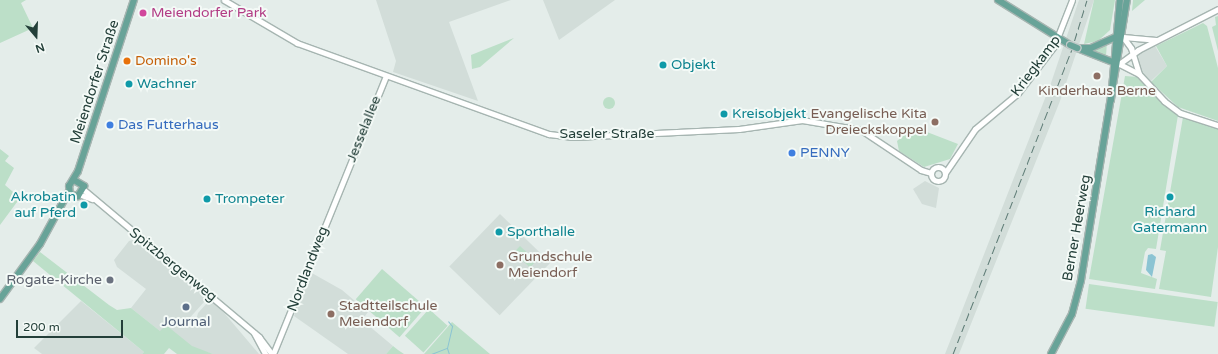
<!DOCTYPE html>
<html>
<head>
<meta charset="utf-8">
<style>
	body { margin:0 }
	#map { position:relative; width:1218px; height:354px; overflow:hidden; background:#e4edea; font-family:"Varela Round",sans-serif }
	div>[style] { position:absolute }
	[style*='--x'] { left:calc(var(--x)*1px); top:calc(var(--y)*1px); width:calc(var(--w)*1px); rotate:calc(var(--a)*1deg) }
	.built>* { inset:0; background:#d2ddd9; transform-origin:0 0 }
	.green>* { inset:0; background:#bcdfc8; transform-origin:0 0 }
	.round { border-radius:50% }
	.water>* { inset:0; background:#8bc4d3 }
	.stream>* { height:1px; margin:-0.5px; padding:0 0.5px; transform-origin:0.5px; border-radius:0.5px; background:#8bc4d3 }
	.roads { filter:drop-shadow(1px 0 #a6b5b1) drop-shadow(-1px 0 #a6b5b1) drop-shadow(0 1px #a6b5b1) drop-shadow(0 -1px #a6b5b1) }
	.minor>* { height:5px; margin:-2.5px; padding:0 2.5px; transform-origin:2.5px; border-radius:2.5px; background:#fff }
	.minor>.ring { margin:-2.5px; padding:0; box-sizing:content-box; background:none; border:5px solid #fff; border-radius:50% }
	.major>* { height:6px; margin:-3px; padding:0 3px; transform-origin:3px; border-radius:3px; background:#68a398 }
	.rail>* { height:1px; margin-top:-0.5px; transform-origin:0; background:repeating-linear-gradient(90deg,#5d7b75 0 8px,transparent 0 12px) }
	.bridges { filter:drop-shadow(1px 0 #c1c9c8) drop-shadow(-1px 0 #c1c9c8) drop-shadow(0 1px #c1c9c8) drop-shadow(0 -1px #c1c9c8) }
	.major-bridge>* { height:6px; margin:-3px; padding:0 3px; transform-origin:3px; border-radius:3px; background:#68a398 }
	.dots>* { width:11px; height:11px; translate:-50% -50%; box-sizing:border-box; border:2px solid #f4faf7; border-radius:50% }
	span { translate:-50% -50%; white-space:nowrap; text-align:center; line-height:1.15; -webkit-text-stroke:4px #f4faf7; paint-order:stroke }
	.hotel-label { font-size:14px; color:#b23c85 }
	.left { translate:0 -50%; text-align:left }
	.food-label { font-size:14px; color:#c56008 }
	.culture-label { font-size:14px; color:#0d838f }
	.right { translate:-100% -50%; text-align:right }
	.street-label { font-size:14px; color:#233f39 }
	.education-label { font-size:14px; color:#785e54 }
	.shop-label { font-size:14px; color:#366cbe }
	.worship-label { font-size:14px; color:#5b616d }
	.service-label { font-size:14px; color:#4e5e75 }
	.north { position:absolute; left:16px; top:16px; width:40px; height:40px; -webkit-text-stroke:3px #f4faf7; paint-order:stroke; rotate:161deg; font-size:11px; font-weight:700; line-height:16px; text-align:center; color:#233f39 }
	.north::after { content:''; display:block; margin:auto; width:14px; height:18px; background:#233f39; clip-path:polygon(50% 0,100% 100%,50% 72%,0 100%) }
	.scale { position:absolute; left:16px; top:320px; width:107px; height:18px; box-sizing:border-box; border:2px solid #233f39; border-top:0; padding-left:5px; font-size:12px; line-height:14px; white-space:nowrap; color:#233f39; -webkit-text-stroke:3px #f4faf7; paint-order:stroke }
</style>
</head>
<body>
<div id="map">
	<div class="built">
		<div style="clip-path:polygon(376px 0,511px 0,449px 22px,478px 101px,393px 72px,396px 61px)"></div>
		<div style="clip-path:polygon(543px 0,615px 0,559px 40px)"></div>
		<div style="clip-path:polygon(1079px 0,1094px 0,1060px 101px,959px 354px,945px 354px,1051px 83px)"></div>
		<div style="clip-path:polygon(1155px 46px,1167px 66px,1151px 81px,1139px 68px,1138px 54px)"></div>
		<div style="clip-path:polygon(925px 181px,939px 188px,936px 208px,922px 204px,913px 189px)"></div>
		<div style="left:500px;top:214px;width:70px;height:73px;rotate:44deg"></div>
		<div style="clip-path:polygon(137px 239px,204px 293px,204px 302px,186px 322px,187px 327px,194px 327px,198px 313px,208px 302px,214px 301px,259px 354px,213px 354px,190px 347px,161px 332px,131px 308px,146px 289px,117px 267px,114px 260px,129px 241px)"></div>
		<div style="clip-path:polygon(310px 272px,342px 290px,368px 312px,362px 320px,393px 346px,386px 354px,348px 354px,294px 316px)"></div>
		<div style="clip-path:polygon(81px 301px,144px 352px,142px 354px,42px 354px,34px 348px)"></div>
	</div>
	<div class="green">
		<div style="clip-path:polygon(0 0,26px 0,21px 3px,33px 28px,0 43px)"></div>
		<div style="clip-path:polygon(1094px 0,1115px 0,1110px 30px,1098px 41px,1084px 44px)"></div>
		<div style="clip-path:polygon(1133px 0,1145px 0,1132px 11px)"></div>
		<div style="clip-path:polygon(1218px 16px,1218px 51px,1212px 27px,1216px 25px,1215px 17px)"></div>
		<div style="clip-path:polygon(1203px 23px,1207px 26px,1218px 68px,1218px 121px,1178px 107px,1151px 82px,1167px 66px,1156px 46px)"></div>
		<div style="clip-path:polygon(514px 38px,480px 67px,472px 69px,471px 55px)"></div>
		<div style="clip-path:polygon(1107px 42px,1106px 56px,1093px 51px,1094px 50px)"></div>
		<div style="clip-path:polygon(1125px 76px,1138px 77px,1178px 115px,1156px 249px,1148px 248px,1145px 252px,1141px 273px,1157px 279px,1155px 289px,1089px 279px)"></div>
		<div class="round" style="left:603px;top:97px;width:12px;height:12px"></div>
		<div style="clip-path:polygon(1183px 117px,1218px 128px,1218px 247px,1211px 297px,1159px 289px,1166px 251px,1160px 250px)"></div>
		<div style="clip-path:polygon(914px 127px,958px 144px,950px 159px,924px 167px,899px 151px,897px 141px)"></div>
		<div style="clip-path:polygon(0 149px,9px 156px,5px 161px,14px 168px,5px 185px,20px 198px,0 225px)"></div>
		<div style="left:520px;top:246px;width:22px;height:9px;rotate:43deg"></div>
		<div style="clip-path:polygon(40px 252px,109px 305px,117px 310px,131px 308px,160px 331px,166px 325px,192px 346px,213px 354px,177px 354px,169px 348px,164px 354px,142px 354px,144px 352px,33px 261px)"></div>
		<div style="left:382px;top:269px;width:58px;height:40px;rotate:41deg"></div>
		<div style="left:1089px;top:284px;width:130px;height:25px;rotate:8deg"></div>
		<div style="left:429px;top:309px;width:25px;height:36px;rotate:42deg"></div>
		<div style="clip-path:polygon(452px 322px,490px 354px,424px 354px)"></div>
		<div style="clip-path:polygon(393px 346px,398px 350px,404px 354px,386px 354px)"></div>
	</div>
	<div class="water">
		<div style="clip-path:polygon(1152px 254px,1156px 257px,1152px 277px,1146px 270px,1148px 255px)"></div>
	</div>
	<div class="stream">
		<div style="--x:447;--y:348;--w:23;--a:-77"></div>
		<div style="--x:452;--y:326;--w:6;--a:-129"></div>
		<div style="--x:431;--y:354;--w:17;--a:-21"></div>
		<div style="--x:447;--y:348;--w:6;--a:72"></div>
	</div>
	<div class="roads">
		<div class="minor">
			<div style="--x:224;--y:0;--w:85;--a:30.5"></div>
			<div style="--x:297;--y:43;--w:268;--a:19.9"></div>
			<div style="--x:549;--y:134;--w:24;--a:7"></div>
			<div style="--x:573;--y:137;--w:166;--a:-2.8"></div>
			<div style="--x:739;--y:129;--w:64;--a:-8.1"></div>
			<div style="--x:802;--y:120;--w:60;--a:9.6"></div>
			<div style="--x:861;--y:130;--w:72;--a:33.7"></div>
			<div style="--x:921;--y:170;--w:10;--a:17"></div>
			<div style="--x:1123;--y:37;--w:14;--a:54"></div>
			<div style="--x:1131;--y:48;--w:27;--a:73"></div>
			<div style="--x:1139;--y:74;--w:37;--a:47"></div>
			<div style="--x:1164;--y:101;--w:20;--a:37"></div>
			<div style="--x:1180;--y:113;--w:40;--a:18"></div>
			<div style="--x:1123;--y:37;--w:33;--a:5"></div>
			<div style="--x:1139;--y:74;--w:22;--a:-153"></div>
			<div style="--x:1119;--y:64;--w:24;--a:-36"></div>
			<div style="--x:1138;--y:50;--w:90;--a:-27.1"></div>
			<div class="ring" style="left:931px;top:167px;width:9px;height:9px"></div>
			<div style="--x:945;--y:173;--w:53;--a:-55.7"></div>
			<div style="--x:975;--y:129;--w:56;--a:-39.9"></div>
			<div style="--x:1018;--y:93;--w:59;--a:-52.5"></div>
			<div style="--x:1054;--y:46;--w:49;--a:-68.6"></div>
			<div style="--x:84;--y:190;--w:229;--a:40"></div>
			<div style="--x:259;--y:337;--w:21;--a:53"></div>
			<div style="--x:81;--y:195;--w:12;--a:20"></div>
			<div style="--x:254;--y:333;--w:24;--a:62"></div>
			<div style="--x:273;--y:354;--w:300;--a:-67.9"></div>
		</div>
		<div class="major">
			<div style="--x:998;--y:0;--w:85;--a:32"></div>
			<div style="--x:1077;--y:48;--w:41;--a:21.5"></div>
			<div style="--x:1081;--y:48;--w:10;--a:0"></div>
			<div style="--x:1091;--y:48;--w:27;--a:-24"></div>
			<div style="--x:1111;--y:100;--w:100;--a:-84.9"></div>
			<div style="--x:74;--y:180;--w:12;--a:31"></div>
			<div style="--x:84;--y:186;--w:12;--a:121"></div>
			<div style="--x:78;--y:196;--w:8;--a:-166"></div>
			<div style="--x:70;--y:194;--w:8;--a:-97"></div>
			<div style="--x:69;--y:186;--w:17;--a:-59"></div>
			<div style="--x:78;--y:171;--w:180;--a:-71.9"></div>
			<div style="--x:0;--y:299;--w:68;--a:-54"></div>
			<div style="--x:40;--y:244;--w:60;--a:-61.3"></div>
			<div style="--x:1051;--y:354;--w:45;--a:-62.3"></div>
			<div style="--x:1072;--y:314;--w:35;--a:-75"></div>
			<div style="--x:1081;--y:280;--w:284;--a:-80.7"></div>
		</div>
	</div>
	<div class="rail">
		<div style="--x:953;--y:354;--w:324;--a:-68.7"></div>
		<div style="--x:1071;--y:52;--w:54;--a:-72.9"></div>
	</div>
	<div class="bridges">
		<div class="major-bridge">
			<div style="--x:1070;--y:45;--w:8;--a:23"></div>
		</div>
	</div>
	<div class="dots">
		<div style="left:143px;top:13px;background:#d1479c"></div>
		<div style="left:127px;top:61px;background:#e8710a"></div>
		<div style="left:663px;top:65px;background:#0f9aa8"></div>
		<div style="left:1097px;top:76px;background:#8d6e63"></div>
		<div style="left:129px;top:84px;background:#0f9aa8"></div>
		<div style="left:724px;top:114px;background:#0f9aa8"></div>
		<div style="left:935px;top:122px;background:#8d6e63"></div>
		<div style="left:110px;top:125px;background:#3f7fe0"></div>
		<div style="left:792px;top:153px;background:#3f7fe0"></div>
		<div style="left:1170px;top:197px;background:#0f9aa8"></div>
		<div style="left:207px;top:199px;background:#0f9aa8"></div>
		<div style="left:84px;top:205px;background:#0f9aa8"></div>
		<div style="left:499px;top:232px;background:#0f9aa8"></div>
		<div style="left:500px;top:265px;background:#8d6e63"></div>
		<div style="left:110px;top:280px;background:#6b7280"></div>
		<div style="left:186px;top:307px;background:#5c6f8a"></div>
		<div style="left:331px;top:314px;background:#8d6e63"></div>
	</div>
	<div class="hotel-label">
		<span class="left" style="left:151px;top:13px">Meiendorfer Park</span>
	</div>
	<div class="food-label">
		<span class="left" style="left:135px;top:61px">Domino's</span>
	</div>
	<div class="culture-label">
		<span class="left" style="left:671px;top:65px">Objekt</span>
		<span class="left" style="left:137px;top:84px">Wachner</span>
		<span class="left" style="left:732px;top:114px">Kreisobjekt</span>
		<span class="right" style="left:76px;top:205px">Akrobatin<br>auf Pferd</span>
		<span class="left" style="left:215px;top:199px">Trompeter</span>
		<span style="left:1170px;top:220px">Richard<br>Gatermann</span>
		<span class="left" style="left:507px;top:232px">Sporthalle</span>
	</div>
	<div class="street-label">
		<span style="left:1036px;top:66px;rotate:-53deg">Kriegkamp</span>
		<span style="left:95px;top:82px;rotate:-72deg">Meiendorfer Straße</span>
		<span style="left:364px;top:129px;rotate:-68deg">Jesselallee</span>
		<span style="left:607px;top:134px">Saseler Straße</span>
		<span style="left:1077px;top:228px;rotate:-80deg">Berner Heerweg</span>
		<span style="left:173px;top:265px;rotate:39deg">Spitzbergenweg</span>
		<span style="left:308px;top:269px;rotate:-69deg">Nordlandweg</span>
	</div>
	<div class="education-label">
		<span style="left:1097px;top:91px">Kinderhaus Berne</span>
		<span class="right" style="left:927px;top:122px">Evangelische Kita<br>Dreieckskoppel</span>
		<span class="left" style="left:508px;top:265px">Grundschule<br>Meiendorf</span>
		<span class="left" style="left:339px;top:314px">Stadtteilschule<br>Meiendorf</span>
	</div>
	<div class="shop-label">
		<span class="left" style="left:118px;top:125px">Das Futterhaus</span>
		<span class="left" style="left:800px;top:153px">PENNY</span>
	</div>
	<div class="worship-label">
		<span class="right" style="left:102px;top:280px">Rogate-Kirche</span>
	</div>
	<div class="service-label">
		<span style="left:186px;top:322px">Journal</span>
	</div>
	<div class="north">N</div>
	<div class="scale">200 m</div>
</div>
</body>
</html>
